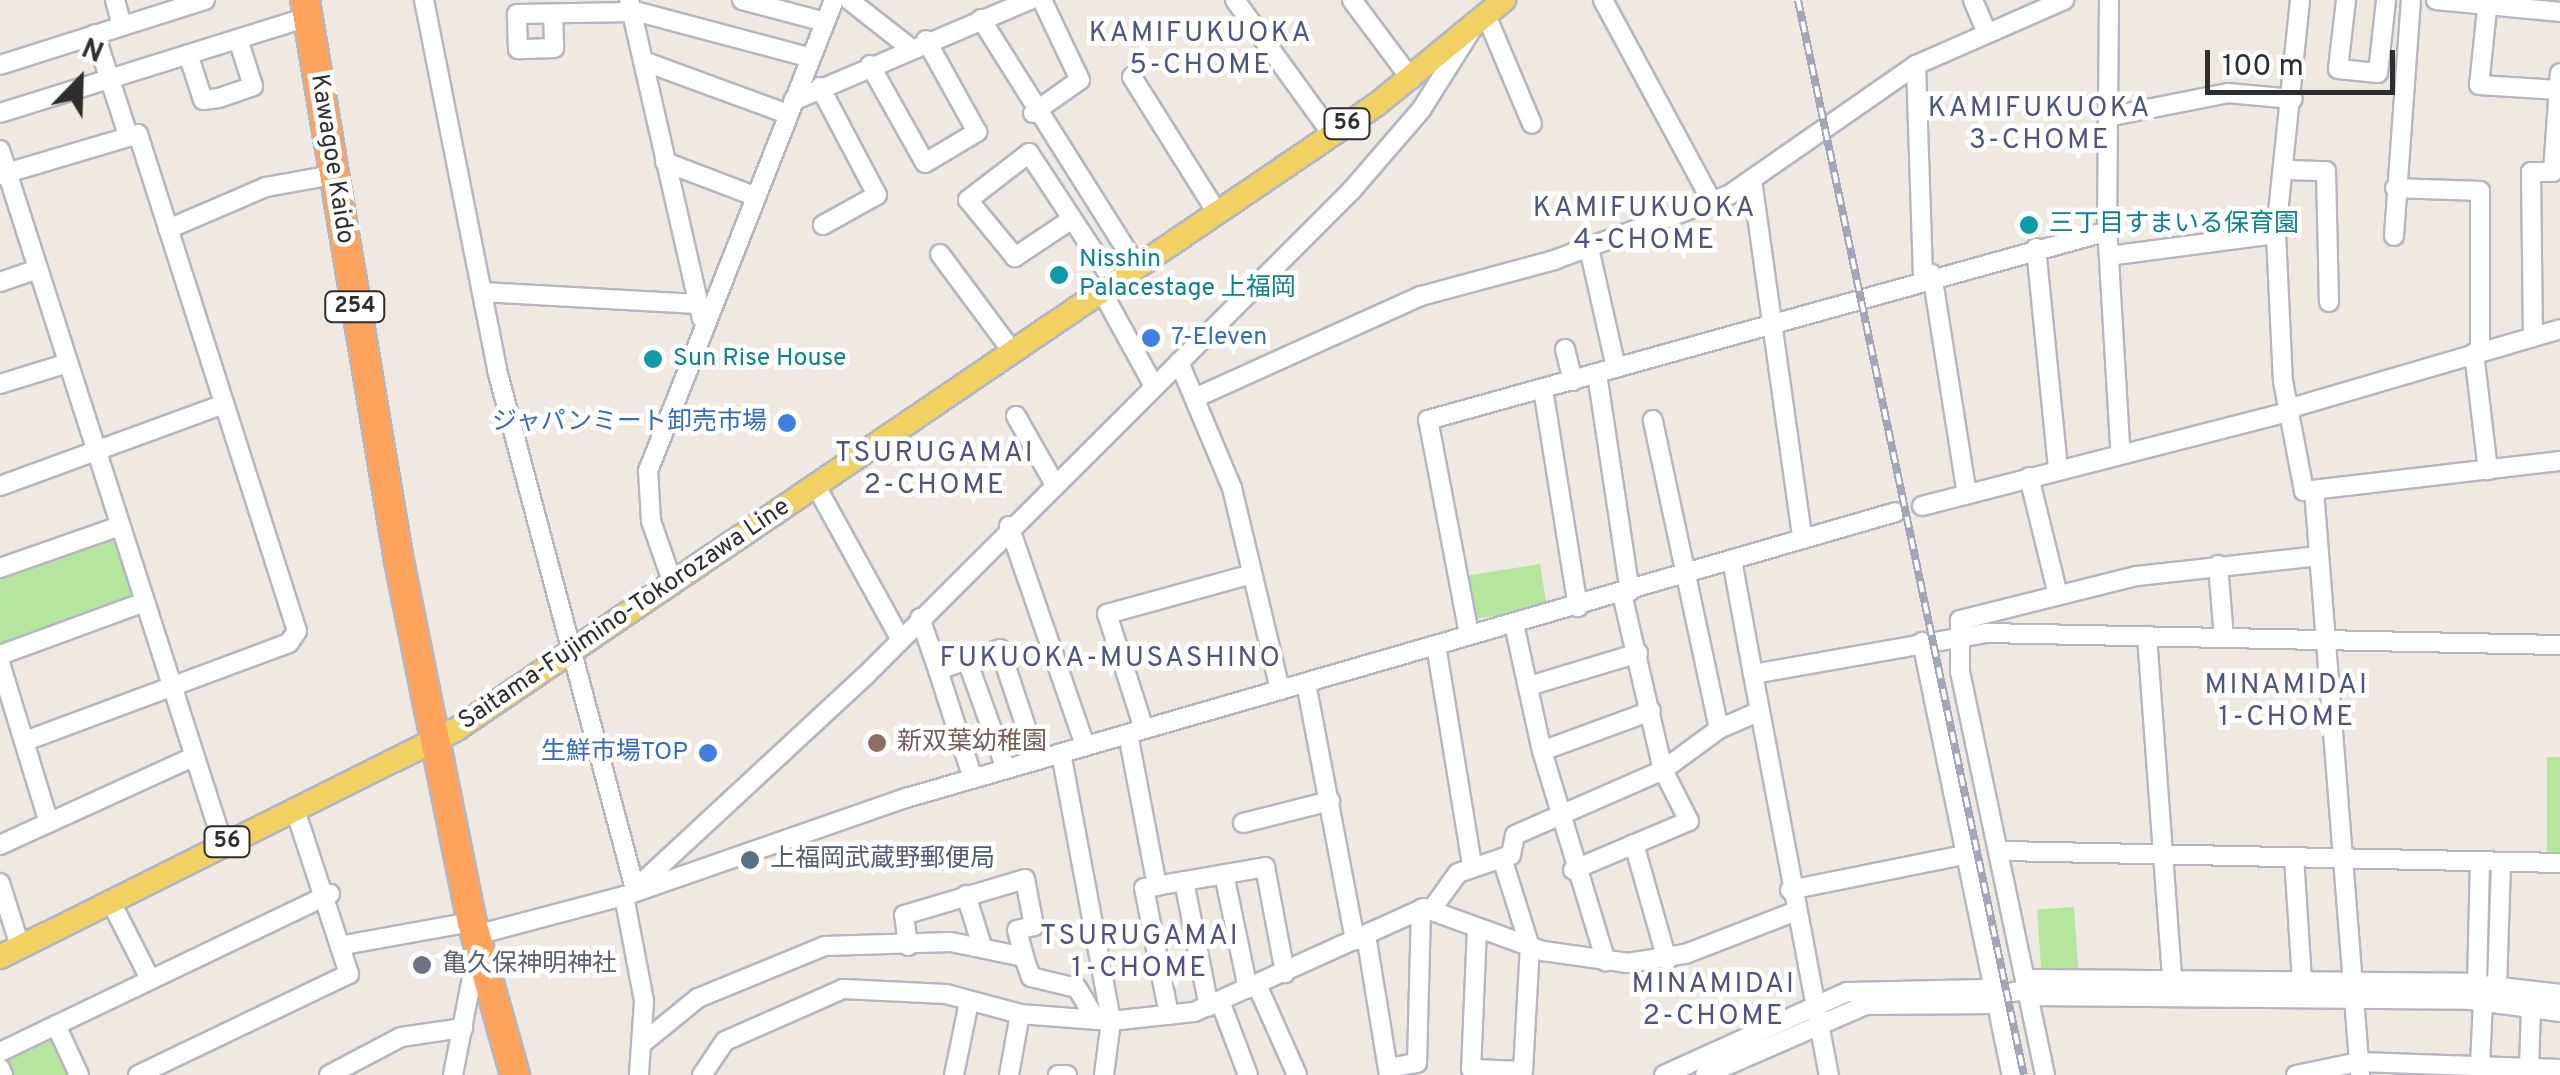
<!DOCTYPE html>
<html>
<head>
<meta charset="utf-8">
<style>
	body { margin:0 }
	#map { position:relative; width:2560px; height:1075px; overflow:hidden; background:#efe9e1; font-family:Overpass,"Noto Sans JP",sans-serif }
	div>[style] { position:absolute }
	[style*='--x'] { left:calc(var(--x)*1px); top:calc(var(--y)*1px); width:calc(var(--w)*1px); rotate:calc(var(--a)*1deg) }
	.green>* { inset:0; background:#b6e59e; transform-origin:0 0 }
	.roads { filter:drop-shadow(2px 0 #b4b7c1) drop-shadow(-2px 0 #b4b7c1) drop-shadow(0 2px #b4b7c1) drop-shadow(0 -2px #b4b7c1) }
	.minor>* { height:18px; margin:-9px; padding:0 9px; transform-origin:9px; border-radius:9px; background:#fff }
	.major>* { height:22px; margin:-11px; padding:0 11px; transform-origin:11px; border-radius:11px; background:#f2d163 }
	.highway>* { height:28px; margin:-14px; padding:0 14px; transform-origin:14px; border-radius:14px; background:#ffa35c }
	.rail>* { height:8px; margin-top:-4px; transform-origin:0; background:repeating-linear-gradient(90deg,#fff 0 11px,#a3a6b8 0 22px); box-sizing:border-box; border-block:2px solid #a3a6b8 }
	.dots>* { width:28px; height:28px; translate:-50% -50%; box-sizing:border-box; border:5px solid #fff; border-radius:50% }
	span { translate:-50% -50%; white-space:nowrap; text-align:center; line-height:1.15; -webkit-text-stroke:9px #fff; paint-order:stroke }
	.shield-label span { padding:2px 8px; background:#fff; border:2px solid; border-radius:8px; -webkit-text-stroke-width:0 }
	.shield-label { font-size:22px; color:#2e2e2e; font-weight:700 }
	.street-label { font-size:25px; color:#2e2e2e }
	.culture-label { font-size:25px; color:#0d838f }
	.left { translate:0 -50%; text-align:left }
	.shop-label { font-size:25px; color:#366cbe }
	.right { translate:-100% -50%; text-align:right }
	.education-label { font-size:25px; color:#785e54 }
	.service-label { font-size:25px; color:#4e5e75 }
	.worship-label { font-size:25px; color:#5b616d }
	.neighbourhood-label { font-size:28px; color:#4d5680; letter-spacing:2.5px }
	.north { position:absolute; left:30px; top:30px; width:100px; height:100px; -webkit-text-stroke:8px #fff; paint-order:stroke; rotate:23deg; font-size:28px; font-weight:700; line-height:40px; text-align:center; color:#2e2e2e }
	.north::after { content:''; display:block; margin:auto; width:35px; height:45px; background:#2e2e2e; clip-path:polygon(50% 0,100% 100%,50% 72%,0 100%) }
	.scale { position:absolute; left:2205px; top:50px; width:190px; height:45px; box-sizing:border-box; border:5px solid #2e2e2e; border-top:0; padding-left:12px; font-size:30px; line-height:35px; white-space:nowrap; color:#2e2e2e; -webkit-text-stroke:8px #fff; paint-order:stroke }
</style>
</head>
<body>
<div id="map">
	<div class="green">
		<div style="clip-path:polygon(114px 535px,136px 596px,0 644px,0 576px)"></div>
		<div style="left:1540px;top:564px;width:44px;height:77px;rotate:81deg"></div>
		<div style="left:2547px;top:757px;width:13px;height:96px"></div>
		<div style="left:2074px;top:907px;width:67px;height:37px;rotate:86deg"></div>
		<div style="clip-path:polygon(50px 1033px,75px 1075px,8px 1075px,4px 1056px)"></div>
	</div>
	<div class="roads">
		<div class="minor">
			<div style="--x:115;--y:0;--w:27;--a:75"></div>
			<div style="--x:424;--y:0;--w:377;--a:78.8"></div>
			<div style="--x:497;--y:370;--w:537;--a:75.11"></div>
			<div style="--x:635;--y:889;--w:313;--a:-42.8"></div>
			<div style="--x:865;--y:676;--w:687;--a:-44.94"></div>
			<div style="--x:1351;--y:191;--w:107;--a:-49.2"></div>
			<div style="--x:1421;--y:110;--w:96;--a:-57.8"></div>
			<div style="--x:629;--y:0;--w:327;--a:77.1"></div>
			<div style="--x:742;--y:0;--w:86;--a:14.8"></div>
			<div style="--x:849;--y:0;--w:76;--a:38.1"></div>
			<div style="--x:1235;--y:0;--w:165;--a:54.1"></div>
			<div style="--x:1352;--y:0;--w:99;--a:53.2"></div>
			<div style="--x:1603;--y:0;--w:230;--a:61.6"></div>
			<div style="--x:1973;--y:0;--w:33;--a:67"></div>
			<div style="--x:2109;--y:0;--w:226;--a:90.5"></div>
			<div style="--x:2107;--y:226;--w:222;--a:86.6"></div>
			<div style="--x:2300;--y:0;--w:235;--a:95.9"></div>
			<div style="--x:2276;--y:234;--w:147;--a:87.3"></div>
			<div style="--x:2283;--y:381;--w:112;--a:79.2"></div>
			<div style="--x:2304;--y:491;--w:258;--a:-6.7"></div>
			<div style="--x:2346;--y:0;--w:69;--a:96.6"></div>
			<div style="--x:2338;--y:69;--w:40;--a:5.7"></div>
			<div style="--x:2378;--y:73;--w:73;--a:-83.7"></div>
			<div style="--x:2436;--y:0;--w:125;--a:5.5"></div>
			<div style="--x:2488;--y:0;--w:85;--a:96"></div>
			<div style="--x:2479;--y:85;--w:80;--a:3.6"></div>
			<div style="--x:631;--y:10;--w:183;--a:14.9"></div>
			<div style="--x:553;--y:14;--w:34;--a:88"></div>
			<div style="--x:554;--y:48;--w:36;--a:178"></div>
			<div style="--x:518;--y:49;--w:35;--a:-92"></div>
			<div style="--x:517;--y:14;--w:114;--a:-1"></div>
			<div style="--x:1486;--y:15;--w:118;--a:67.1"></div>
			<div style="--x:981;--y:19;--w:291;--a:57.8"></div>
			<div style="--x:95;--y:34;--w:106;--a:71.9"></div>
			<div style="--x:188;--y:54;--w:48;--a:71.9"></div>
			<div style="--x:203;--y:100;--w:16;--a:-7"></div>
			<div style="--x:219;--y:98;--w:36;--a:-19"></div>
			<div style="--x:253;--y:86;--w:49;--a:-107.7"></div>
			<div style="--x:643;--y:61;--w:154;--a:20.1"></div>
			<div style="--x:0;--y:65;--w:215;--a:-17.6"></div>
			<div style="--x:870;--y:65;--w:112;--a:60.7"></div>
			<div style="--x:925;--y:163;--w:61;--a:-30.8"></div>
			<div style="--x:977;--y:132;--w:105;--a:-119"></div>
			<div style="--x:1916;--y:65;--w:212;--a:88.1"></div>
			<div style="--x:1132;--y:77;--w:158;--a:57.9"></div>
			<div style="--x:820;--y:87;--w:122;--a:62.2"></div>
			<div style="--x:877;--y:195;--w:62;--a:150.9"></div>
			<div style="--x:793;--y:101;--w:258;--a:-23.1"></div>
			<div style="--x:0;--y:113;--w:323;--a:-17.3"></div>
			<div style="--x:1033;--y:113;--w:57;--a:-35.1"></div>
			<div style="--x:1080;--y:80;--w:89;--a:-115.4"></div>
			<div style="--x:2107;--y:117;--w:123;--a:-11.2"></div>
			<div style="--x:2228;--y:93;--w:65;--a:5.3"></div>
			<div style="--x:0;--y:150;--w:729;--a:72.19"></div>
			<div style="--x:665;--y:162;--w:98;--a:20.8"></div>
			<div style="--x:2288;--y:170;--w:38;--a:2"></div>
			<div style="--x:2326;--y:171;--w:131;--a:88.7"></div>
			<div style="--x:0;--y:175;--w:144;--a:-16.5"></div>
			<div style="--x:138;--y:134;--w:522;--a:72.26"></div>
			<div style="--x:297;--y:631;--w:14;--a:124"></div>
			<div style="--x:289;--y:643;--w:282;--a:159.6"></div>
			<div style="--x:1752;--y:180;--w:361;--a:82"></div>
			<div style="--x:2395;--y:188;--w:85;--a:2"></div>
			<div style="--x:2480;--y:191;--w:160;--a:90"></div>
			<div style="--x:1072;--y:219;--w:69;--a:146.3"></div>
			<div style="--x:1015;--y:257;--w:74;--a:-129.5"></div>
			<div style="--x:968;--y:200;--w:77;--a:-37.6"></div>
			<div style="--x:1029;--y:153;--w:153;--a:56.7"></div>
			<div style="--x:168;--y:229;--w:107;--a:-23.2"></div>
			<div style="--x:266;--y:187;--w:68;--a:-10.2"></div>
			<div style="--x:2394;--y:236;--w:237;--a:-85.9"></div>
			<div style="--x:1589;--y:248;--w:123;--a:77.3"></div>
			<div style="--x:2036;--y:248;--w:220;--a:84.3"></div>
			<div style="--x:940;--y:254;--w:121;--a:53.4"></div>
			<div style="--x:2109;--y:256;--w:168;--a:-7.5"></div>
			<div style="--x:1932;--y:274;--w:223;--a:81"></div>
			<div style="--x:0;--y:282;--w:40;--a:-18.9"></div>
			<div style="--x:1101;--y:290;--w:110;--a:61.1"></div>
			<div style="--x:482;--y:292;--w:216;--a:3.2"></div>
			<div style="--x:2533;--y:337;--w:165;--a:-90.7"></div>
			<div style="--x:2531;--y:172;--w:22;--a:0"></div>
			<div style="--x:2553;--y:172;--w:99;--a:-86"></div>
			<div style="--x:1565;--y:349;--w:33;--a:76"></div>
			<div style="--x:2474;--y:353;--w:118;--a:83.2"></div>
			<div style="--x:1179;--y:362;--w:137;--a:67.2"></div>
			<div style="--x:1232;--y:488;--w:208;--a:76.6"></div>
			<div style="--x:1597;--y:374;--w:220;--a:81.4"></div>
			<div style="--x:0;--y:384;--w:71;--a:-17.2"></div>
			<div style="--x:1543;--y:389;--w:221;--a:80.9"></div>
			<div style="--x:1197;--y:397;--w:246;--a:-24.3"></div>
			<div style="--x:1421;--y:296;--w:138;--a:-15.1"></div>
			<div style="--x:1554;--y:260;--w:187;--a:-20.4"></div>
			<div style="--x:1729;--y:195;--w:228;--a:-34.8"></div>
			<div style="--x:1916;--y:65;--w:162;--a:-23.7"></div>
			<div style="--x:2287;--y:409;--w:284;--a:-16.3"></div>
			<div style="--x:1016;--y:416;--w:77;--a:60.4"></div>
			<div style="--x:2029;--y:477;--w:117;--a:76.2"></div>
			<div style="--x:0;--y:486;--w:239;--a:-20.1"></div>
			<div style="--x:816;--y:486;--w:174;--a:61.1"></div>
			<div style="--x:2314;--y:490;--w:587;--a:85.5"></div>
			<div style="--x:1922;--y:506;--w:377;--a:-14.4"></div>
			<div style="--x:1009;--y:526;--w:233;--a:70.9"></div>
			<div style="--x:1732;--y:560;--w:116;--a:79.6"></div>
			<div style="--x:1753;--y:674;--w:237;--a:-10"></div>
			<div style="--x:1986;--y:633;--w:574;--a:1.2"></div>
			<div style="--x:2218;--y:565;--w:73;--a:85.3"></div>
			<div style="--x:0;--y:568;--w:127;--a:-19.3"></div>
			<div style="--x:672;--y:581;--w:64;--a:-109.3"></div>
			<div style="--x:651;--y:521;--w:50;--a:-93.4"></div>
			<div style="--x:648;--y:471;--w:506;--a:-68.45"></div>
			<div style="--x:920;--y:618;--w:55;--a:70.9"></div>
			<div style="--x:1514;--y:624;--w:130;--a:77.6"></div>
			<div style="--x:1542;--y:751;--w:116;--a:-20.2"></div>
			<div style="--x:1469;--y:634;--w:218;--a:-100.8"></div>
			<div style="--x:1428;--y:420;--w:706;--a:-15.53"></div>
			<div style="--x:2147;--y:636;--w:344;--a:85.8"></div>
			<div style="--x:1922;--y:642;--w:442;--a:78.3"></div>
			<div style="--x:1436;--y:645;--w:223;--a:80.7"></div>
			<div style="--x:0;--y:655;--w:154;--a:-20.1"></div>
			<div style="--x:967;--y:660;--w:116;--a:70.3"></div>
			<div style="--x:0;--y:663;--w:167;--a:73"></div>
			<div style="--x:1753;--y:674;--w:408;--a:79.3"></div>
			<div style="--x:1306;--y:683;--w:262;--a:79.2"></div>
			<div style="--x:1529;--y:686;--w:114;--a:-16.8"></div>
			<div style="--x:1144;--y:729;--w:121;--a:-107.8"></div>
			<div style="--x:1107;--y:614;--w:150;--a:-15.4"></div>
			<div style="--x:1719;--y:729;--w:43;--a:-23.6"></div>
			<div style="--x:1128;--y:734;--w:155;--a:79.2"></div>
			<div style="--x:1542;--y:751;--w:220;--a:73.1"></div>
			<div style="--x:1061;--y:753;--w:273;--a:79.4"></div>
			<div style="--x:1111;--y:1021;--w:54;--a:97.4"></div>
			<div style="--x:973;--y:779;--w:114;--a:-107.8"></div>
			<div style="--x:938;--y:670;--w:65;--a:-18.7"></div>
			<div style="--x:1000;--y:649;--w:117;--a:71.6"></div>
			<div style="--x:1243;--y:823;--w:90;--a:-14.2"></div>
			<div style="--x:1634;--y:844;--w:121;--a:74.1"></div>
			<div style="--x:0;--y:845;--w:212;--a:-24.5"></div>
			<div style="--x:2003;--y:851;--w:557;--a:1.23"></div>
			<div style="--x:2294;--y:857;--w:123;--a:86.3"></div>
			<div style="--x:1573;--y:870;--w:126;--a:-22.9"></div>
			<div style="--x:1689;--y:821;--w:57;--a:-117"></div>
			<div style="--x:1663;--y:770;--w:181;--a:-103.1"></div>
			<div style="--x:1224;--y:874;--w:117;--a:78.2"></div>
			<div style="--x:1184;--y:881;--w:128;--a:78.8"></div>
			<div style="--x:0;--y:883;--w:66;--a:72.4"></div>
			<div style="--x:1790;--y:890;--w:177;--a:-11.4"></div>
			<div style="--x:966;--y:895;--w:53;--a:72.6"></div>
			<div style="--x:624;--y:896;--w:107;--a:79.2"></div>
			<div style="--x:644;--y:1001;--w:74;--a:93.9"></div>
			<div style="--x:110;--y:900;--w:89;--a:63.1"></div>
			<div style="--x:1432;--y:909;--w:44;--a:-54.2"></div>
			<div style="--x:1458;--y:873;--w:56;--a:-18.8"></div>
			<div style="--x:1511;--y:855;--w:20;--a:-79"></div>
			<div style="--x:1515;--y:835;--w:162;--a:-23.7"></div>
			<div style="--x:1663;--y:770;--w:69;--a:-36.2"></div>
			<div style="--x:1719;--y:729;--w:316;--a:-102.1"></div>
			<div style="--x:1477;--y:928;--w:141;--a:92.4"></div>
			<div style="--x:1471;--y:1069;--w:52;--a:2.2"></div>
			<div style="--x:1523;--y:1071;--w:124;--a:-86.8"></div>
			<div style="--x:1530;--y:947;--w:93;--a:-107.5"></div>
			<div style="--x:476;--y:935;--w:153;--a:-14.8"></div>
			<div style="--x:624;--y:896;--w:299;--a:-19.2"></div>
			<div style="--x:906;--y:798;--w:1030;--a:-16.11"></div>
			<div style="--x:1366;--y:935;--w:142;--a:80.7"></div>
			<div style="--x:344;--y:945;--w:130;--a:-10.2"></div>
			<div style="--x:908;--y:946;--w:31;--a:-97"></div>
			<div style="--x:904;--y:915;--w:126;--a:-16.6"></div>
			<div style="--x:1025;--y:879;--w:48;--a:79.2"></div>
			<div style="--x:1034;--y:926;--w:17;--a:167"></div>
			<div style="--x:1017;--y:930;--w:28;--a:75"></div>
			<div style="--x:2032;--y:979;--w:433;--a:0.5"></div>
			<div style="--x:2465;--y:983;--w:96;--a:6.6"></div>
			<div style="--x:2477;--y:984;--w:122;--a:-88.6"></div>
			<div style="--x:1257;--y:985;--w:98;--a:66"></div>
			<div style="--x:2497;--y:985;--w:123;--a:-88.1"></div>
			<div style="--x:1991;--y:996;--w:39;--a:-10"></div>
			<div style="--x:2032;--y:996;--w:438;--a:0.5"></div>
			<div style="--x:2470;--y:1000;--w:91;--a:7.6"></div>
			<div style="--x:1220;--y:1001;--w:79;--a:69.3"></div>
			<div style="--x:1169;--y:1015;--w:129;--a:-101.1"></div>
			<div style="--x:1144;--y:888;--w:123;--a:-9.8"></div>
			<div style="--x:1265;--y:867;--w:108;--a:79.3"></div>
			<div style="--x:56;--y:1025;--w:55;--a:65.3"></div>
			<div style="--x:644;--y:1042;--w:70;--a:-39.2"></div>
			<div style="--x:698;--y:998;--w:137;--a:-22.3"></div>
			<div style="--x:825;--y:946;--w:126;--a:-1.8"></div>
			<div style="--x:951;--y:942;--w:75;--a:11.6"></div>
			<div style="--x:1024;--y:957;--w:21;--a:71"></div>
			<div style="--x:1031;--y:977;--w:47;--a:13.4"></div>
			<div style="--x:1077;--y:988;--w:37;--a:59"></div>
			<div style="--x:0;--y:1052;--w:366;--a:-25.6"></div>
			<div style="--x:2480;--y:1065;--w:64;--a:-87.3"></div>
			<div style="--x:0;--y:1068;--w:8;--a:67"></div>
			<div style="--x:1388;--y:1068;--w:29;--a:-10"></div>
			<div style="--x:1417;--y:1063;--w:154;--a:-88.5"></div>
			<div style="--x:2529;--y:1068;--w:61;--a:-88.1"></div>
			<div style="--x:138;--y:1075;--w:234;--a:-25.6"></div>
			<div style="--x:349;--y:974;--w:173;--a:-108.2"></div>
			<div style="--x:329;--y:1075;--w:81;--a:-27.8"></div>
			<div style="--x:401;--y:1037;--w:63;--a:-8.3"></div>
			<div style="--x:453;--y:1075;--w:131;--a:-79"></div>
			<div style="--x:702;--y:1075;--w:41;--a:-55.9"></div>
			<div style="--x:725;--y:1041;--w:129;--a:-23.8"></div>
			<div style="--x:843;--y:989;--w:103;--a:2.8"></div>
			<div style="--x:946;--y:994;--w:77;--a:15.1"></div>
			<div style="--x:1020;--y:1014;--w:91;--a:4.4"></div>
			<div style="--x:1111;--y:1021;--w:83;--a:-6.2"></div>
			<div style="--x:1194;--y:1012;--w:252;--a:-24.3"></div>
			<div style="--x:1424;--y:908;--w:127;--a:19.9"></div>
			<div style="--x:1543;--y:951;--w:86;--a:8"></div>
			<div style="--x:1628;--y:963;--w:58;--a:-9"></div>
			<div style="--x:1685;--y:954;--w:117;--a:-21.1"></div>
			<div style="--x:954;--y:1075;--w:75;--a:-78.4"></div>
			<div style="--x:1009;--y:1075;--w:62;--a:-79.8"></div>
			<div style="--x:1058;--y:1075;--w:9;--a:0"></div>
			<div style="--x:1664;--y:1075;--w:201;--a:-24.4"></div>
			<div style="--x:1847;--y:992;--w:141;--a:-1.2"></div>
			<div style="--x:1705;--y:1075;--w:176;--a:-23.5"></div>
			<div style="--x:1866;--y:1005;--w:128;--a:-0.4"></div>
			<div style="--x:2045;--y:1075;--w:412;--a:-101.9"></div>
			<div style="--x:1960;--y:672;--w:52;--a:-90"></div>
			<div style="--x:1960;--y:620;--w:182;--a:-14"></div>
			<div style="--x:2137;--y:576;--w:183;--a:-6.3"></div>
			<div style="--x:2296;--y:1075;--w:64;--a:-11.7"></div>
			<div style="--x:2359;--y:1062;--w:201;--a:2"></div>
		</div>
		<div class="major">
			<div style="--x:0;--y:957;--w:511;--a:-26.51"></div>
			<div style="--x:457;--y:729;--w:1111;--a:-34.18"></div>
			<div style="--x:1376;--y:105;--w:166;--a:-39.4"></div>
		</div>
		<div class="highway">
			<div style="--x:305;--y:0;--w:569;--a:80.49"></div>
			<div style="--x:399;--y:561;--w:368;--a:78.6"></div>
			<div style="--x:472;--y:922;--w:159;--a:74.3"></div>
		</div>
	</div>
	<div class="rail">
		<div style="--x:1798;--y:0;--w:1098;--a:78.13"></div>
	</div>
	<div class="dots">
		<div style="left:2029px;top:225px;background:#0f9aa8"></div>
		<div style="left:1059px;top:275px;background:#0f9aa8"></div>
		<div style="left:1151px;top:338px;background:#3f7fe0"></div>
		<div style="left:653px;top:359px;background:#0f9aa8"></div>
		<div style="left:787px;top:423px;background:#3f7fe0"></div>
		<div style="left:877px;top:743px;background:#8d6e63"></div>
		<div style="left:708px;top:753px;background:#3f7fe0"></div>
		<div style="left:750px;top:860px;background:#5c6f8a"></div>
		<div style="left:422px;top:965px;background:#6b7280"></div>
	</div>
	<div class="shield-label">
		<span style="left:1347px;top:124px">56</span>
		<span style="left:355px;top:307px">254</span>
		<span style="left:227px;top:842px">56</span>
	</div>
	<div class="street-label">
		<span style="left:331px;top:159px;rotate:81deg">Kawagoe Kaido</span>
		<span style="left:625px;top:615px;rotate:-34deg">Saitama-Fujimino-Tokorozawa Line</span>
	</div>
	<div class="culture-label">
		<span class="left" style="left:2049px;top:225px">三丁目すまいる保育園</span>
		<span class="left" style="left:1079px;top:275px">Nisshin<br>Palacestage 上福岡</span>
		<span class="left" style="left:673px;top:359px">Sun Rise House</span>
	</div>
	<div class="shop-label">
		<span class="left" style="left:1171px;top:338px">7-Eleven</span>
		<span class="right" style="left:767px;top:423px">ジャパンミート卸売市場</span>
		<span class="right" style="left:688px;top:753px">生鮮市場TOP</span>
	</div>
	<div class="education-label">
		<span class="left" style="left:897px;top:743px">新双葉幼稚園</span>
	</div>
	<div class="service-label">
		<span class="left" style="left:770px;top:860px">上福岡武蔵野郵便局</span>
	</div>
	<div class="worship-label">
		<span class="left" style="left:442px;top:965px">亀久保神明神社</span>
	</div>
	<div class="neighbourhood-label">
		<span style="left:1201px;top:50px">KAMIFUKUOKA<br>5-CHOME</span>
		<span style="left:2040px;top:125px">KAMIFUKUOKA<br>3-CHOME</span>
		<span style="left:1645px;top:225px">KAMIFUKUOKA<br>4-CHOME</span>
		<span style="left:935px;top:470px">TSURUGAMAI<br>2-CHOME</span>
		<span style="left:1111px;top:659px">FUKUOKA-MUSASHINO</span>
		<span style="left:2287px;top:702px">MINAMIDAI<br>1-CHOME</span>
		<span style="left:1140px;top:953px">TSURUGAMAI<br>1-CHOME</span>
		<span style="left:1714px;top:1001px">MINAMIDAI<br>2-CHOME</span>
	</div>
	<div class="north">N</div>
	<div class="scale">100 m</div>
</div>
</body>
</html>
